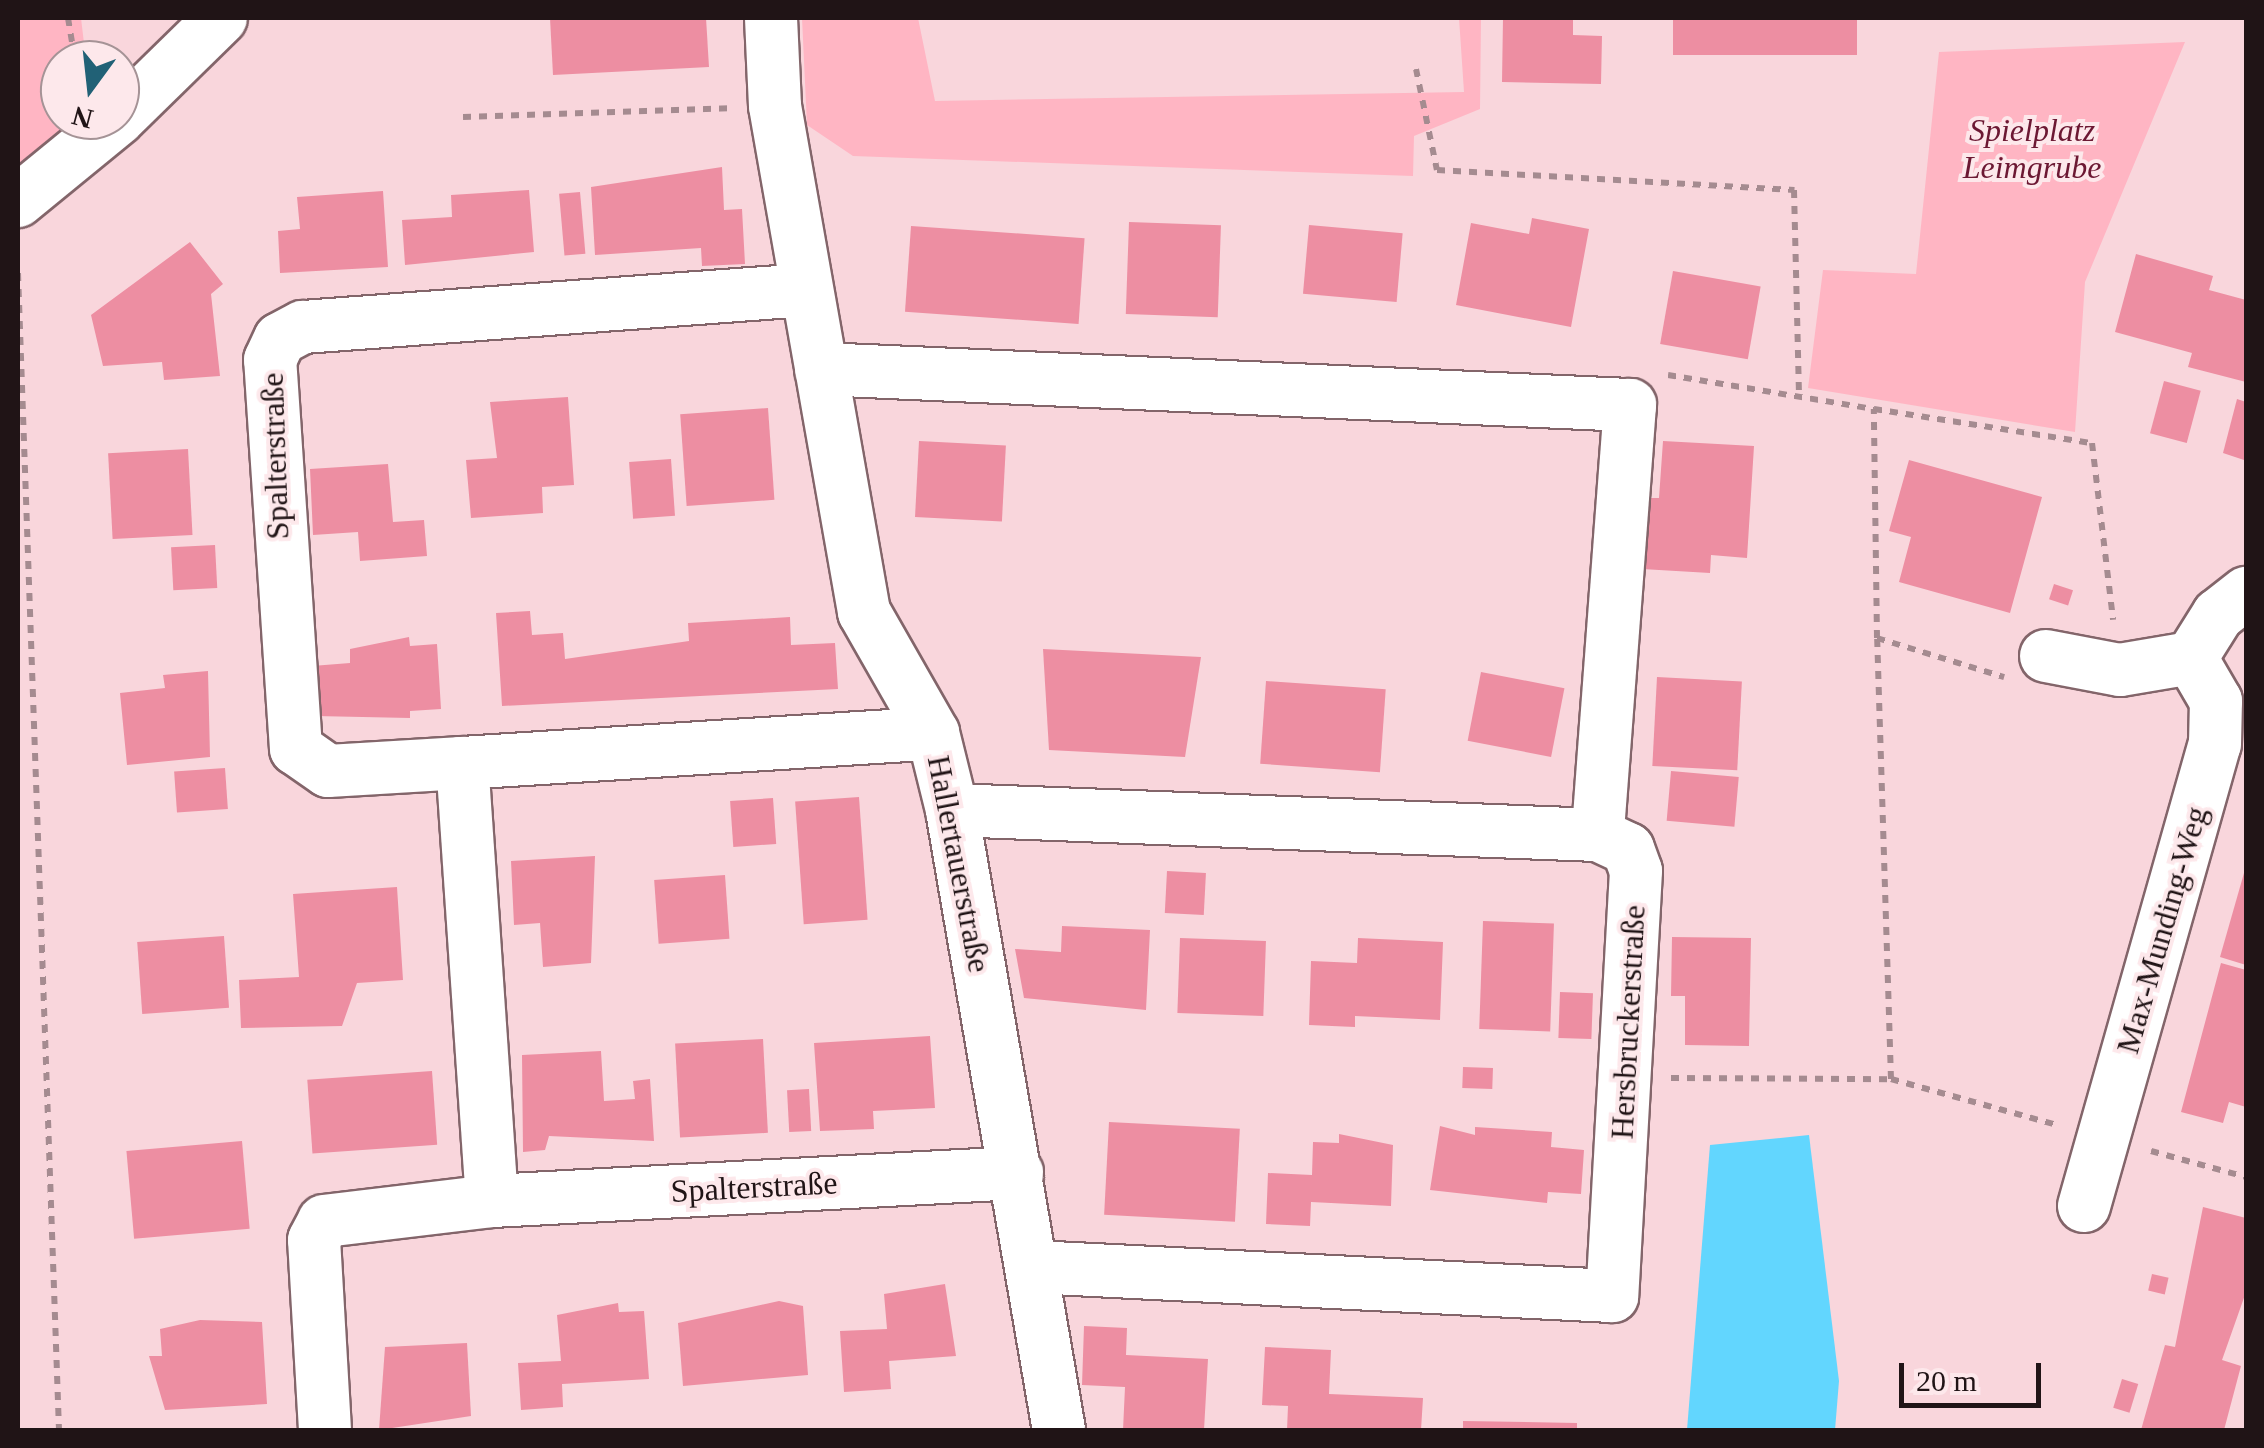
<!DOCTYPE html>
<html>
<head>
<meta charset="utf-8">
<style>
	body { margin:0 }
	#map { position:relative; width:2264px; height:1448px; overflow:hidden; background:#f9d6dc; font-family:"Times New Roman",serif }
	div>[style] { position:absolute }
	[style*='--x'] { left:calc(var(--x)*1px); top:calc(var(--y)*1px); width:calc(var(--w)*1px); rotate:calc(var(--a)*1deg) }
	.green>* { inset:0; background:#ffb5c3 }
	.water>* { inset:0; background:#62d6fe }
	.building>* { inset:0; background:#ed8ea2; transform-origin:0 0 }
	.path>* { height:6px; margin-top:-3px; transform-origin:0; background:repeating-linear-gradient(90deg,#a58b90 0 8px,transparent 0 16px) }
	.roads { filter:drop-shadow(2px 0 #83656a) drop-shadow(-2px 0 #83656a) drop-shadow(0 2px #83656a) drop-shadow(0 -2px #83656a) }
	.minor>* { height:52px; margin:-26px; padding:0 26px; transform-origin:26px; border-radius:26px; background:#fff }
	span { translate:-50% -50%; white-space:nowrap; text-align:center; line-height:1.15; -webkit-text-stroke:8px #fde8eb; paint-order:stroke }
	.park-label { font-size:32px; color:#6c1833; font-style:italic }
	.street-label { font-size:32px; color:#201416 }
	.frame { position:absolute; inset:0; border:20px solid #201416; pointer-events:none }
	.north { position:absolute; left:40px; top:40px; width:100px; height:100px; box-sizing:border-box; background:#fde8eb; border:2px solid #a59396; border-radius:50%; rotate:195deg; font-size:28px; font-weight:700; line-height:40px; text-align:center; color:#201416 }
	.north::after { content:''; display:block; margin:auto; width:35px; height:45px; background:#216176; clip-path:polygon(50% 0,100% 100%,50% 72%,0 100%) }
	.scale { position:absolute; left:1899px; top:1363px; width:142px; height:45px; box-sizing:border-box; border:5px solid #201416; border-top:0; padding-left:12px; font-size:30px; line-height:35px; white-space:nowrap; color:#201416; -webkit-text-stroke:8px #fde8eb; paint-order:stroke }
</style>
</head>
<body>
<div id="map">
	<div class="green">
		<div style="clip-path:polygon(18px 18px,81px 18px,86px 60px,60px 60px,60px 120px,93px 120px,18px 180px)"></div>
		<div style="clip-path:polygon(802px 18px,918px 18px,935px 101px,1464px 92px,1459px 18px,1481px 18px,1480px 109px,1414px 136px,1413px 176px,853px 156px,807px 125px)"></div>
		<div style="clip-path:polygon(2185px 42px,2085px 282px,2075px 432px,1808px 388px,1823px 270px,1916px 274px,1939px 52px)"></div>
	</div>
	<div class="water">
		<div style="clip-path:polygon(1809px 1135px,1839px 1381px,1835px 1430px,1687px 1430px,1710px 1145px)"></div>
	</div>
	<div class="building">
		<div style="clip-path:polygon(550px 18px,706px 18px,709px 67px,553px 75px)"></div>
		<div style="clip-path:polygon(1503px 18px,1573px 18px,1573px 35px,1602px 36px,1601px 84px,1502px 82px)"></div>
		<div style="left:1673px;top:18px;width:184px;height:37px"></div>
		<div style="clip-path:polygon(722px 167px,724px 210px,742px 209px,745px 264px,702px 266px,701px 248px,595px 255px,591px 187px)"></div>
		<div style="clip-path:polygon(529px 190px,534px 252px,405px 265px,402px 220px,452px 217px,451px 195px)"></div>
		<div style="clip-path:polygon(383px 191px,388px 267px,280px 273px,278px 231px,300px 229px,297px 197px)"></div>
		<div style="left:580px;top:192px;width:62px;height:21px;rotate:85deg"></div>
		<div style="clip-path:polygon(1532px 218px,1589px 229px,1571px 327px,1456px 305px,1471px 223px,1529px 234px)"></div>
		<div style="left:1129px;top:222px;width:92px;height:92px;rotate:2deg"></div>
		<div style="left:1309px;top:225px;width:94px;height:69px;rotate:5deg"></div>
		<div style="left:911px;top:226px;width:174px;height:86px;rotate:4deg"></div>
		<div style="clip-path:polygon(190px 242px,223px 284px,211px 294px,220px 376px,164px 380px,162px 362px,103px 366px,91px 315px)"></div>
		<div style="clip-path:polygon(2136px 254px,2213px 276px,2209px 290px,2246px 300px,2246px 382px,2188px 367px,2192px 353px,2115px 332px)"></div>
		<div style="left:1673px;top:271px;width:89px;height:74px;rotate:10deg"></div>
		<div style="left:2164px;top:381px;width:38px;height:54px;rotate:15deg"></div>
		<div style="clip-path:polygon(568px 397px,574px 485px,542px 487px,543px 513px,471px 518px,466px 460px,497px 458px,490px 402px)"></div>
		<div style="clip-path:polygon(2237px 399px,2246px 402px,2244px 460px,2223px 453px)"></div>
		<div style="left:768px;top:408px;width:92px;height:88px;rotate:86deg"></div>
		<div style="left:919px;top:441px;width:87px;height:76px;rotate:3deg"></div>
		<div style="clip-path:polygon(1663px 441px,1754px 446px,1747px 558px,1711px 555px,1710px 573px,1642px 569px,1646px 498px,1659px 498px)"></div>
		<div style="left:188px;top:449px;width:86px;height:80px;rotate:87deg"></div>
		<div style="left:671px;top:459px;width:57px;height:42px;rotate:86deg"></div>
		<div style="clip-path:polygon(1909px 460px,2042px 497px,2010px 613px,1899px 582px,1911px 537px,1889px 531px)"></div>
		<div style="clip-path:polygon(388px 464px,393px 522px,424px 520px,427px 556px,360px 561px,358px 532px,313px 535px,310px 469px)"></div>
		<div style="left:215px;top:545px;width:43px;height:44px;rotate:87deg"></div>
		<div style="left:2054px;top:584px;width:20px;height:16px;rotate:18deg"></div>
		<div style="clip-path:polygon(530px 611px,532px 635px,563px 633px,565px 659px,689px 641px,688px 623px,790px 617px,791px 645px,835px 643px,838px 689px,502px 706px,496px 613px)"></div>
		<div style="clip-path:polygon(409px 637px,410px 646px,437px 644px,441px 709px,410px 711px,410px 718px,315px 716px,312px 666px,350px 663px,350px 649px)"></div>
		<div style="clip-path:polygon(1043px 649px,1201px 657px,1185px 757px,1049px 750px)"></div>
		<div style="clip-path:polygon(208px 671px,210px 757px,127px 765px,120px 693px,165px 688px,163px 675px)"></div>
		<div style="left:1481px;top:672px;width:85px;height:70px;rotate:11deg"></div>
		<div style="left:1657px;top:677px;width:85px;height:89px;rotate:3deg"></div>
		<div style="left:1266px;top:681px;width:120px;height:83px;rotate:4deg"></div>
		<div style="left:225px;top:768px;width:41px;height:51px;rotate:86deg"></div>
		<div style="left:1671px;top:771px;width:68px;height:50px;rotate:5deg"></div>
		<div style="left:859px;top:797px;width:123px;height:64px;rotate:86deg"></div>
		<div style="left:773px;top:798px;width:46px;height:43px;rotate:86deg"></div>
		<div style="clip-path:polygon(595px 856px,591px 963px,543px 967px,540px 923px,514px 925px,511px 861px)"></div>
		<div style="clip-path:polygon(2246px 866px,2246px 965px,2220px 957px)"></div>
		<div style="left:1167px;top:871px;width:39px;height:42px;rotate:3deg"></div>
		<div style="left:725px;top:875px;width:64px;height:71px;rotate:86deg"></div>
		<div style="clip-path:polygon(397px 887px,403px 980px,357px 983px,342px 1026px,241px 1028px,239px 980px,299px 977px,293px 894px)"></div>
		<div style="left:1483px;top:921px;width:71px;height:108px;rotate:2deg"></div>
		<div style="clip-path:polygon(1062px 926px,1150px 930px,1146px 1010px,1024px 998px,1015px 949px,1061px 952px)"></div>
		<div style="left:224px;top:936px;width:72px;height:87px;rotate:86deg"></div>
		<div style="clip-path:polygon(1672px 937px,1751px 938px,1749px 1046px,1685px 1045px,1685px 996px,1671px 996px)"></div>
		<div style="left:1180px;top:938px;width:86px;height:75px;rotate:2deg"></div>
		<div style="clip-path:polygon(1358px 938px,1443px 942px,1440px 1020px,1355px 1016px,1355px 1027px,1309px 1025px,1311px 961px,1357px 963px)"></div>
		<div style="clip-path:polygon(2221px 963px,2246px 970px,2246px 1107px,2229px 1102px,2223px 1123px,2181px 1112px)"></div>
		<div style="left:1560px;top:992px;width:33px;height:46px;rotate:2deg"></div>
		<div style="clip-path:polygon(930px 1036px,935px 1108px,873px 1111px,874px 1129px,820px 1131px,814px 1043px)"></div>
		<div style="left:763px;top:1039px;width:94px;height:88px;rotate:87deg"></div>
		<div style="clip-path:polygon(601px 1051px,604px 1101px,635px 1099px,633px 1081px,650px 1079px,654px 1141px,549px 1136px,545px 1150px,523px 1152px,522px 1055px)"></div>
		<div style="left:1463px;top:1067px;width:30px;height:21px;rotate:2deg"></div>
		<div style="left:432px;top:1071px;width:74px;height:125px;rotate:86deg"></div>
		<div style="left:809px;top:1089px;width:42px;height:22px;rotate:87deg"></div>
		<div style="left:1109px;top:1122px;width:131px;height:93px;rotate:3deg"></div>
		<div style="clip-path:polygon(1440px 1126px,1475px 1135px,1475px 1127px,1552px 1132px,1551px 1147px,1584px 1150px,1581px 1194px,1548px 1192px,1547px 1203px,1430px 1190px)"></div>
		<div style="clip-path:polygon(1339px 1134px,1393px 1145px,1391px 1206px,1311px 1202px,1310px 1226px,1266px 1224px,1268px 1173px,1312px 1175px,1313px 1142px,1339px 1143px)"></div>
		<div style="left:242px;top:1141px;width:88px;height:116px;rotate:85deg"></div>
		<div style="clip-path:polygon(2203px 1207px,2246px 1218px,2246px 1292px,2222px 1360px,2241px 1366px,2224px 1430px,2141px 1430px,2165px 1345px,2175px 1347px)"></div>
		<div style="left:2152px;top:1274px;width:17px;height:17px;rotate:13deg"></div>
		<div style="clip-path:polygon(945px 1284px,956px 1356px,889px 1361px,891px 1389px,844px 1392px,840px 1331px,887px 1329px,884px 1294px)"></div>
		<div style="clip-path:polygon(779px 1301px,803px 1306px,808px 1375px,683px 1386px,678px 1323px)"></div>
		<div style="clip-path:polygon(618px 1303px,619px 1312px,644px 1311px,649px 1379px,562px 1384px,563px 1407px,521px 1410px,518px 1363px,561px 1361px,557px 1315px)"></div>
		<div style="clip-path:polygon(200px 1320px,262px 1322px,267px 1404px,165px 1410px,149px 1356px,162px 1356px,160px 1329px)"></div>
		<div style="clip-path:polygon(1084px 1326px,1127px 1328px,1126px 1355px,1208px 1359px,1204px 1430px,1123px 1430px,1125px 1387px,1082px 1385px)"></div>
		<div style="clip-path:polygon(467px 1343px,471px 1416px,379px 1430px,385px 1347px)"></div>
		<div style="clip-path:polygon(1265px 1347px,1331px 1350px,1329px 1394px,1423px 1398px,1421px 1430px,1287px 1430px,1288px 1406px,1262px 1405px)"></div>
		<div style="left:2122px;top:1379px;width:17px;height:30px;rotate:17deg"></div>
		<div style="clip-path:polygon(1463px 1421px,1577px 1423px,1577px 1430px,1463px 1430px)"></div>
	</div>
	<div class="path">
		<div style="--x:68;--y:18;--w:43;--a:80.5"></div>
		<div style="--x:1416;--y:69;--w:103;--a:78.3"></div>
		<div style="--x:1437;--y:170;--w:358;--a:3.2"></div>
		<div style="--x:1794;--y:190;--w:206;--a:88.6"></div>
		<div style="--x:463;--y:117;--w:266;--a:-1.9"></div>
		<div style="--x:18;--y:273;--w:1158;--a:87.97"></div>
		<div style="--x:1668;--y:375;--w:209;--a:9.4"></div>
		<div style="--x:1877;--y:638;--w:229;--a:-90.8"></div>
		<div style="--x:1874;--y:409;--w:221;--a:8.9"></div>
		<div style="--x:2092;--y:443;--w:178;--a:83.2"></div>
		<div style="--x:1671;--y:1078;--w:220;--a:0.3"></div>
		<div style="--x:1891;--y:1079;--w:172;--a:15.5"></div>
		<div style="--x:1891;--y:1079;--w:441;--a:-91.8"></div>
		<div style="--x:1877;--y:638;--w:133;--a:17.1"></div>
		<div style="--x:2151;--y:1151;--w:98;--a:15.3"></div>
	</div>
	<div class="roads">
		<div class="minor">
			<div style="--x:771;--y:18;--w:88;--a:87.4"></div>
			<div style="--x:775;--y:106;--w:514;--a:80.02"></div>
			<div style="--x:864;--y:612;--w:139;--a:60.3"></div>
			<div style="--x:933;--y:733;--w:79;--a:76.1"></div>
			<div style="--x:952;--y:810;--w:629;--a:80.21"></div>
			<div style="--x:120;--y:117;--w:141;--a:-44.4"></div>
			<div style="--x:18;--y:201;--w:128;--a:-39.3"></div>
			<div style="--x:821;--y:369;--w:810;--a:2.55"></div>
			<div style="--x:1630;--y:405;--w:431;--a:94.3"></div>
			<div style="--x:2046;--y:656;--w:75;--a:10.7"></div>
			<div style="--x:2120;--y:670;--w:72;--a:-9.6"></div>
			<div style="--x:2191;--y:658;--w:51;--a:-57.9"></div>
			<div style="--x:2218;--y:615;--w:36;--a:-38"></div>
			<div style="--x:462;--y:763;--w:472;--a:-3.6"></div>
			<div style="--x:952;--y:810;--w:646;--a:2.22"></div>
			<div style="--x:1598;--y:835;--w:33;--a:25"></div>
			<div style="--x:1628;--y:849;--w:23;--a:70"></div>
			<div style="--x:1636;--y:871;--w:426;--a:93.2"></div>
			<div style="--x:1612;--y:1296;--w:580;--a:-177.13"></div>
			<div style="--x:492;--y:1201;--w:526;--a:-3.05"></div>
			<div style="--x:2084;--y:1206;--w:480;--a:-74.2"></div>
			<div style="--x:2215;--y:744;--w:43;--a:-88.7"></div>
			<div style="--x:2216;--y:701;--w:50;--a:-120.2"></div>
			<div style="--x:325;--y:1430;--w:190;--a:-93.3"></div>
			<div style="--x:314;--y:1240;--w:21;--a:-62"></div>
			<div style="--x:324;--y:1221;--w:169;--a:-6.8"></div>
			<div style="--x:492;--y:1201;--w:439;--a:-93.9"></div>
			<div style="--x:462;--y:763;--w:134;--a:176.6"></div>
			<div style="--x:328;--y:771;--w:39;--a:-145"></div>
			<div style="--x:296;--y:749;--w:390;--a:-93.8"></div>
			<div style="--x:270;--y:360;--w:23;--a:-65"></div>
			<div style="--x:280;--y:339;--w:26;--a:-28"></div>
			<div style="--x:303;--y:327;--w:504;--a:-4.21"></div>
		</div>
	</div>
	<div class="park-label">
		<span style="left:2032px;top:149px">Spielplatz<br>Leimgrube</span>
	</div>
	<div class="street-label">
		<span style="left:275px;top:456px;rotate:-92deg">Spalterstraße</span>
		<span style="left:959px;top:864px;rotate:79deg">Hallertauerstraße</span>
		<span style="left:2162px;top:930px;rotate:-74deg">Max-Munding-Weg</span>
		<span style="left:1628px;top:1022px;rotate:-87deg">Hersbruckerstraße</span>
		<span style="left:754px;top:1187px;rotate:-3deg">Spalterstraße</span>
	</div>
	<div class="frame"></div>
	<div class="north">N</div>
	<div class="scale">20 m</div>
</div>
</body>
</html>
